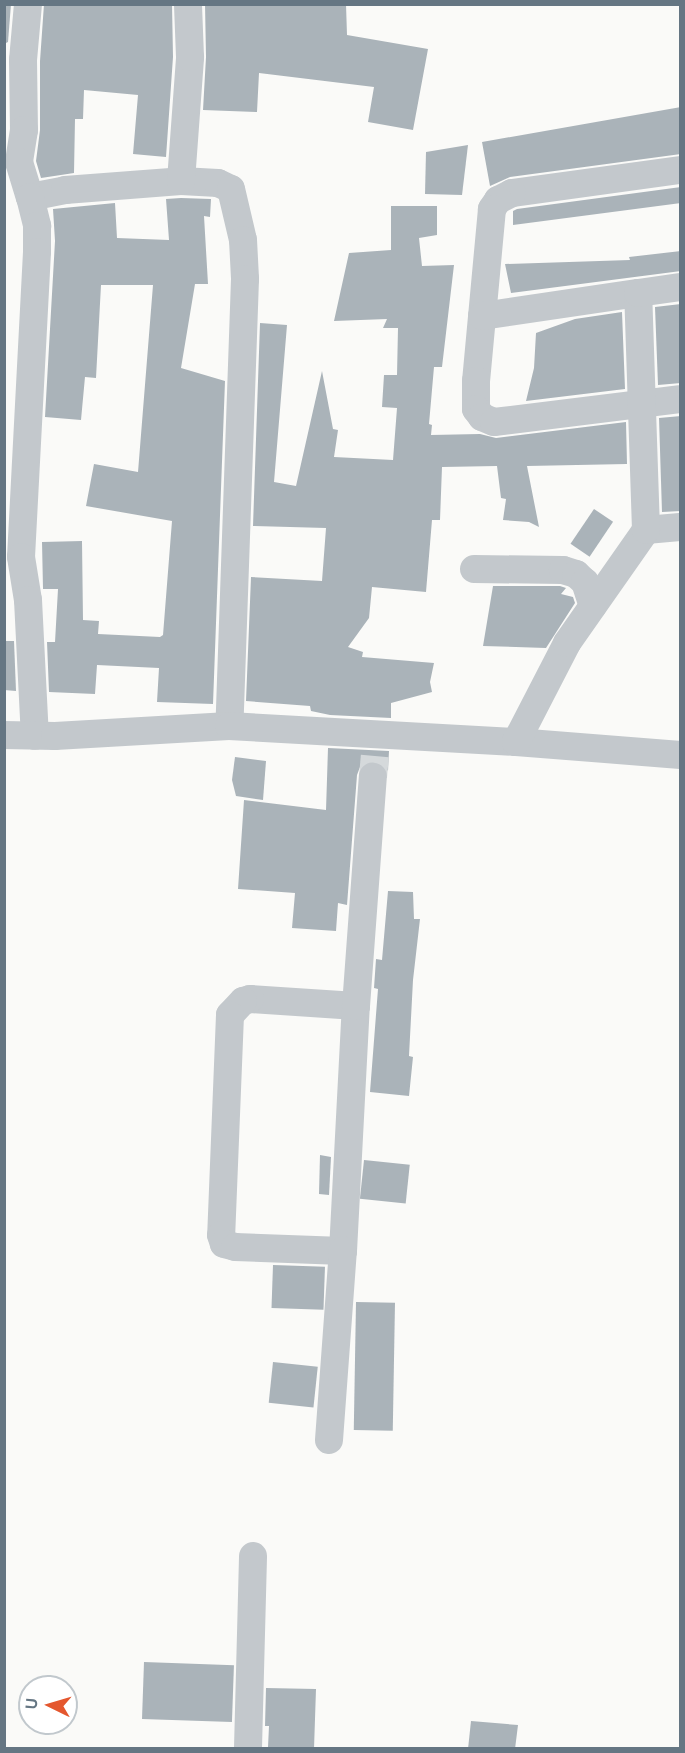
<!DOCTYPE html>
<html>
<head>
<meta charset="utf-8">
<style>
	body { margin:0 }
	#map { position:relative; width:685px; height:1753px; overflow:hidden; background:#fafaf8; font-family:Figtree,sans-serif }
	div>[style] { position:absolute }
	[style*='--x'] { left:calc(var(--x)*1px); top:calc(var(--y)*1px); width:calc(var(--w)*1px); rotate:calc(var(--a)*1deg) }
	.building>* { inset:0; background:#aab3b9; transform-origin:0 0 }
	.street-tunnel>* { height:28px; margin-top:-14px; transform-origin:0; background:repeating-linear-gradient(90deg,#d5d9db 0 28px,transparent 0 42px) }
	.street>* { height:28px; margin:-14px; padding:0 14px; transform-origin:14px; border-radius:14px; background:#c3c8cc }
	span { translate:-50% -50%; white-space:nowrap; text-align:center; line-height:1.15; -webkit-text-stroke:6px #fff; paint-order:stroke }
	.frame { position:absolute; inset:0; border:6px solid #657683; pointer-events:none }
	.north { position:absolute; left:18px; top:1675px; width:60px; height:60px; box-sizing:border-box; background:#fff; border:2px solid #c1c8cd; border-radius:50%; rotate:275deg; font-size:16px; font-weight:700; line-height:24px; text-align:center; color:#657683 }
	.north::after { content:''; display:block; margin:auto; width:21px; height:27px; background:#e4572e; clip-path:polygon(50% 0,100% 100%,50% 72%,0 100%) }
</style>
</head>
<body>
<div id="map">
	<div class="building">
		<div style="clip-path:polygon(4px 4px,11px 4px,8px 42px,4px 44px)"></div>
		<div style="clip-path:polygon(44px 4px,172px 4px,173px 57px,166px 157px,133px 154px,138px 95px,84px 90px,83px 119px,75px 119px,74px 173px,41px 178px,36px 161px,40px 130px,40px 61px)"></div>
		<div style="clip-path:polygon(205px 4px,346px 4px,347px 35px,428px 49px,413px 130px,368px 122px,374px 87px,259px 73px,257px 112px,203px 110px,206px 57px)"></div>
		<div style="clip-path:polygon(681px 107px,681px 154px,510px 177px,490px 186px,482px 142px)"></div>
		<div style="clip-path:polygon(468px 145px,462px 195px,425px 194px,426px 152px)"></div>
		<div style="clip-path:polygon(681px 187px,681px 203px,513px 225px,513px 211px,517px 209px)"></div>
		<div style="clip-path:polygon(181px 198px,211px 199px,210px 217px,204px 216px,208px 284px,195px 284px,181px 368px,225px 381px,213px 704px,157px 702px,159px 668px,97px 665px,95px 694px,49px 692px,47px 642px,55px 642px,58px 589px,43px 589px,42px 542px,82px 541px,83px 620px,99px 621px,98px 634px,160px 637px,163px 635px,172px 521px,86px 506px,94px 464px,138px 472px,153px 285px,101px 285px,96px 378px,85px 377px,81px 420px,45px 417px,55px 241px,53px 209px,115px 203px,117px 238px,169px 240px,166px 199px)"></div>
		<div style="clip-path:polygon(391px 206px,437px 206px,437px 235px,419px 238px,422px 266px,454px 265px,442px 367px,434px 367px,429px 424px,432px 425px,431px 435px,480px 434px,496px 438px,626px 422px,627px 464px,527px 466px,539px 527px,529px 522px,503px 520px,506px 499px,501px 498px,497px 466px,442px 467px,440px 520px,432px 520px,426px 592px,372px 587px,369px 618px,348px 647px,363px 652px,362px 657px,434px 663px,430px 682px,432px 692px,391px 703px,391px 718px,330px 715px,311px 711px,310px 706px,246px 701px,251px 577px,322px 581px,326px 528px,253px 526px,260px 323px,287px 325px,274px 482px,296px 486px,322px 371px,333px 429px,338px 430px,334px 457px,393px 460px,397px 408px,382px 407px,384px 375px,397px 375px,398px 328px,383px 328px,387px 319px,334px 321px,349px 253px,391px 250px)"></div>
		<div style="clip-path:polygon(681px 251px,681px 271px,511px 293px,505px 264px,630px 260px,629px 257px)"></div>
		<div style="clip-path:polygon(681px 304px,681px 383px,658px 385px,655px 307px)"></div>
		<div style="clip-path:polygon(622px 312px,625px 389px,526px 401px,534px 368px,536px 333px,575px 319px)"></div>
		<div style="clip-path:polygon(681px 416px,681px 511px,662px 512px,659px 418px)"></div>
		<div style="left:594px;top:509px;width:23px;height:42px;rotate:34deg"></div>
		<div style="clip-path:polygon(493px 586px,560px 586px,566px 588px,561px 594px,573px 597px,575px 603px,546px 648px,483px 646px)"></div>
		<div style="clip-path:polygon(4px 641px,14px 641px,16px 691px,4px 690px)"></div>
		<div style="clip-path:polygon(328px 748px,389px 751px,388px 771px,383px 764px,374px 761px,360px 767px,357px 775px,347px 905px,338px 903px,336px 931px,292px 928px,295px 893px,238px 889px,244px 800px,326px 810px)"></div>
		<div style="clip-path:polygon(235px 757px,266px 761px,263px 800px,236px 796px,232px 780px)"></div>
		<div style="clip-path:polygon(388px 891px,413px 892px,414px 919px,420px 919px,413px 980px,409px 1056px,413px 1057px,409px 1096px,370px 1092px,378px 989px,374px 988px,376px 959px,382px 960px)"></div>
		<div style="clip-path:polygon(320px 1155px,331px 1157px,329px 1195px,319px 1194px)"></div>
		<div style="left:364px;top:1160px;width:46px;height:39px;rotate:6deg"></div>
		<div style="left:273px;top:1265px;width:52px;height:43px;rotate:2deg"></div>
		<div style="left:356px;top:1302px;width:39px;height:128px;rotate:1deg"></div>
		<div style="left:273px;top:1362px;width:45px;height:41px;rotate:6deg"></div>
		<div style="left:144px;top:1662px;width:90px;height:57px;rotate:2deg"></div>
		<div style="clip-path:polygon(266px 1688px,316px 1689px,314px 1749px,268px 1747px,269px 1726px,265px 1726px)"></div>
		<div style="clip-path:polygon(471px 1721px,518px 1725px,515px 1749px,468px 1749px)"></div>
	</div>
	<div class="street-tunnel">
		<div style="--x:373;--y:777;--w:21;--a:-85"></div>
	</div>
	<div class="street">
		<div style="--x:28;--y:4;--w:56;--a:95.1"></div>
		<div style="--x:23;--y:60;--w:70;--a:89.2"></div>
		<div style="--x:24;--y:130;--w:32;--a:99"></div>
		<div style="--x:19;--y:162;--w:37;--a:73"></div>
		<div style="--x:30;--y:197;--w:36;--a:-11"></div>
		<div style="--x:65;--y:190;--w:116;--a:-4.4"></div>
		<div style="--x:181;--y:181;--w:37;--a:3"></div>
		<div style="--x:218;--y:183;--w:14;--a:25"></div>
		<div style="--x:231;--y:189;--w:52;--a:76.8"></div>
		<div style="--x:243;--y:240;--w:39;--a:87"></div>
		<div style="--x:245;--y:279;--w:447;--a:92"></div>
		<div style="--x:680;--y:170;--w:170;--a:172.2"></div>
		<div style="--x:512;--y:193;--w:16;--a:153"></div>
		<div style="--x:498;--y:200;--w:11;--a:124"></div>
		<div style="--x:492;--y:209;--w:173;--a:95.3"></div>
		<div style="--x:476;--y:381;--w:28;--a:90"></div>
		<div style="--x:476;--y:409;--w:10;--a:53"></div>
		<div style="--x:482;--y:417;--w:13;--a:23"></div>
		<div style="--x:494;--y:422;--w:187;--a:-7"></div>
		<div style="--x:181;--y:181;--w:124;--a:-85.8"></div>
		<div style="--x:190;--y:57;--w:53;--a:-92.2"></div>
		<div style="--x:30;--y:197;--w:30;--a:76"></div>
		<div style="--x:37;--y:226;--w:26;--a:90"></div>
		<div style="--x:37;--y:252;--w:305;--a:93"></div>
		<div style="--x:21;--y:557;--w:44;--a:80.8"></div>
		<div style="--x:28;--y:600;--w:136;--a:87.1"></div>
		<div style="--x:482;--y:316;--w:158;--a:-8.4"></div>
		<div style="--x:646;--y:530;--w:34;--a:-5"></div>
		<div style="--x:474;--y:569;--w:89;--a:0.6"></div>
		<div style="--x:563;--y:570;--w:14;--a:17"></div>
		<div style="--x:576;--y:574;--w:12;--a:42"></div>
		<div style="--x:585;--y:582;--w:25;--a:72"></div>
		<div style="--x:4;--y:735;--w:51;--a:1.1"></div>
		<div style="--x:55;--y:736;--w:174;--a:-3.3"></div>
		<div style="--x:229;--y:726;--w:287;--a:3.2"></div>
		<div style="--x:516;--y:742;--w:165;--a:4.5"></div>
		<div style="--x:516;--y:742;--w:111;--a:-62.7"></div>
		<div style="--x:567;--y:643;--w:138;--a:-55"></div>
		<div style="--x:646;--y:530;--w:237;--a:-91.9"></div>
		<div style="--x:638;--y:293;--w:42;--a:-8.1"></div>
		<div style="--x:356;--y:1006;--w:106;--a:-176.2"></div>
		<div style="--x:250;--y:999;--w:7;--a:164"></div>
		<div style="--x:243;--y:1001;--w:19;--a:133"></div>
		<div style="--x:230;--y:1015;--w:220;--a:92.3"></div>
		<div style="--x:221;--y:1235;--w:9;--a:72"></div>
		<div style="--x:224;--y:1244;--w:11;--a:15"></div>
		<div style="--x:235;--y:1247;--w:108;--a:2.1"></div>
		<div style="--x:343;--y:1251;--w:245;--a:-87"></div>
		<div style="--x:356;--y:1006;--w:230;--a:-85.8"></div>
		<div style="--x:329;--y:1440;--w:190;--a:-85.8"></div>
		<div style="--x:248;--y:1748;--w:192;--a:-88.5"></div>
	</div>
	<div class="frame"></div>
	<div class="north">U</div>
</div>
</body>
</html>
